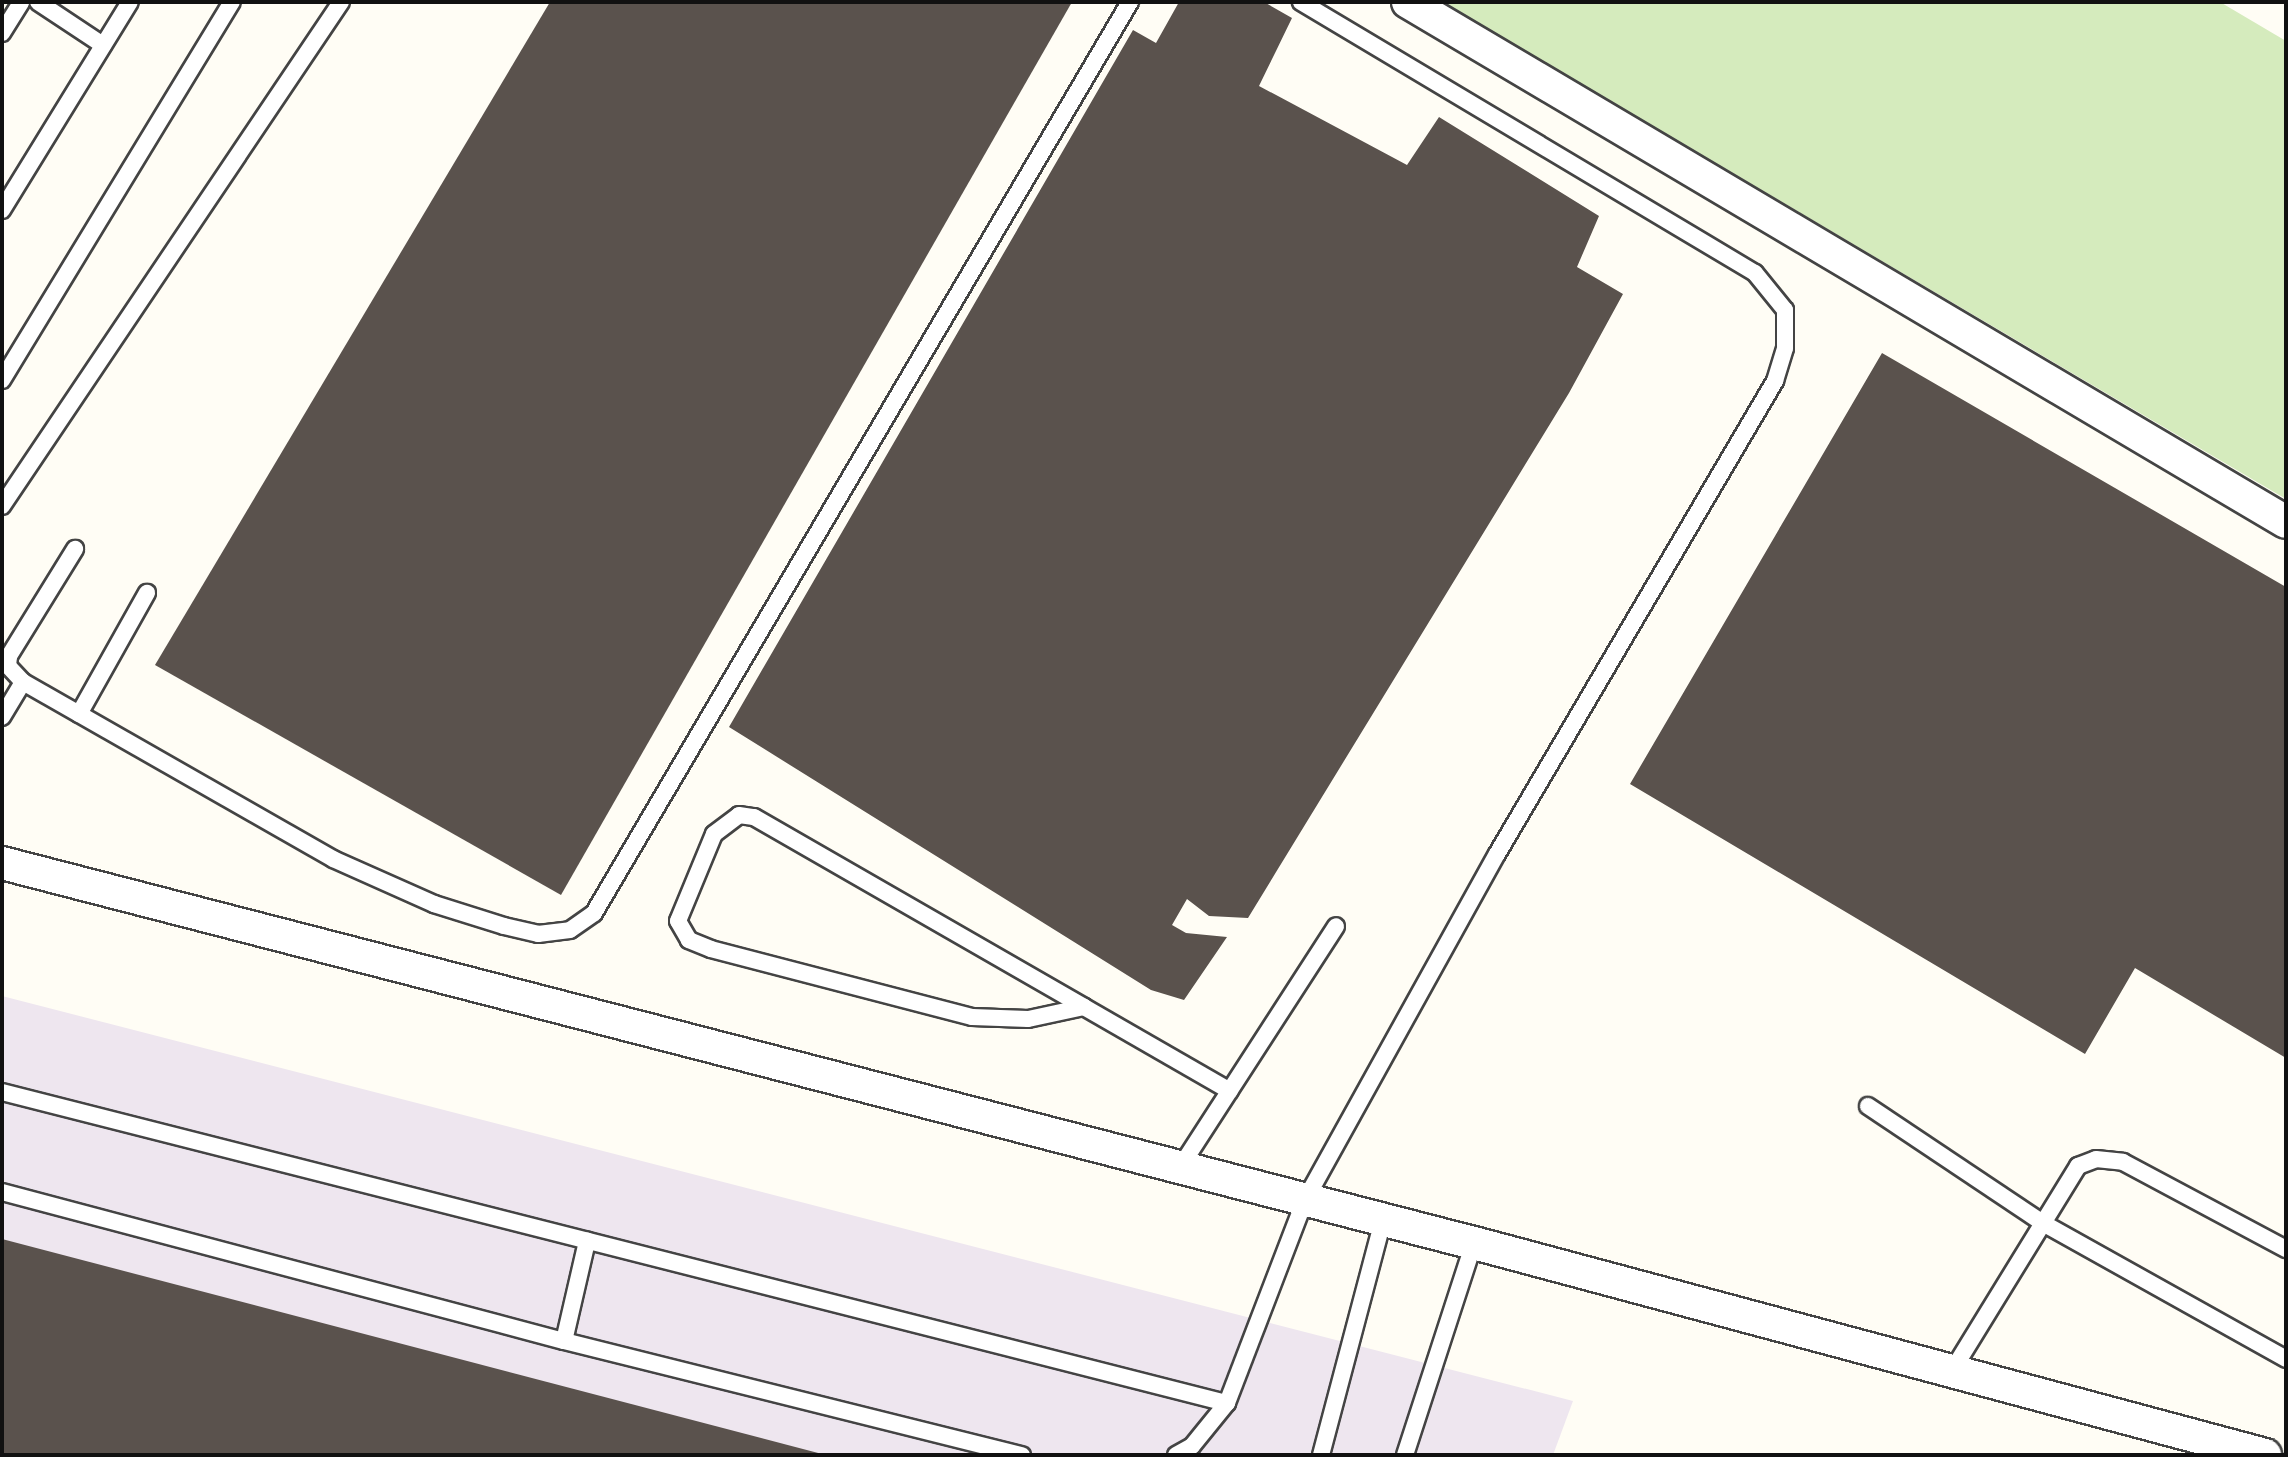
<!DOCTYPE html>
<html>
<head>
<meta charset="utf-8">
<style>
	body { margin:0 }
	#map { position:relative; width:2288px; height:1457px; overflow:hidden; background:#fffdf5; font-family:Lora,serif }
	div>[style] { position:absolute }
	[style*='--x'] { left:calc(var(--x)*1px); top:calc(var(--y)*1px); width:calc(var(--w)*1px); rotate:calc(var(--a)*1deg) }
	.industrial>* { inset:0; background:#eee6ef }
	.green>* { inset:0; background:#d5ebbd }
	.building>* { inset:0; background:#5a524d }
	.roads { filter:drop-shadow(2px 0 #444) drop-shadow(-2px 0 #444) drop-shadow(0 2px #444) drop-shadow(0 -2px #444) }
	.service>* { height:16px; margin:-8px; padding:0 8px; transform-origin:8px; border-radius:8px; background:#fff }
	.minor>* { height:32px; margin:-16px; padding:0 16px; transform-origin:16px; border-radius:16px; background:#fff }
	span { translate:-50% -50%; white-space:nowrap; text-align:center; line-height:1.15; -webkit-text-stroke:8px #fff; paint-order:stroke }
	.frame { position:absolute; inset:0; border:4px solid #111; pointer-events:none }
</style>
</head>
<body>
<div id="map">
	<div class="industrial">
		<div style="clip-path:polygon(2px 996px,1573px 1401px,1553px 1455px,2px 1455px)"></div>
	</div>
	<div class="green">
		<div style="clip-path:polygon(1442px 2px,2220px 2px,2286px 41px,2286px 499px)"></div>
	</div>
	<div class="building">
		<div style="clip-path:polygon(550px 2px,1072px 2px,561px 895px,155px 665px)"></div>
		<div style="clip-path:polygon(1179px 2px,1264px 2px,1292px 18px,1259px 86px,1407px 165px,1439px 117px,1599px 216px,1577px 267px,1623px 294px,1569px 393px,1248px 918px,1209px 916px,1187px 899px,1172px 925px,1186px 933px,1227px 937px,1184px 1000px,1151px 990px,729px 727px,1133px 30px,1156px 43px)"></div>
		<div style="clip-path:polygon(1882px 353px,2286px 587px,2286px 1058px,2135px 968px,2085px 1054px,1630px 784px)"></div>
		<div style="clip-path:polygon(2px 1239px,822px 1454px,821px 1455px,2px 1455px)"></div>
	</div>
	<div class="roads">
		<div class="service">
			<div style="--x:38;--y:2;--w:78;--a:33.5"></div>
			<div style="--x:2;--y:33;--w:36;--a:-58"></div>
			<div style="--x:2;--y:210;--w:244;--a:-58.4"></div>
			<div style="--x:2;--y:380;--w:442;--a:-58.7"></div>
			<div style="--x:2;--y:506;--w:607;--a:-56.07"></div>
			<div style="--x:23;--y:682;--w:357;--a:29.7"></div>
			<div style="--x:333;--y:859;--w:111;--a:24"></div>
			<div style="--x:434;--y:904;--w:73;--a:17.4"></div>
			<div style="--x:504;--y:926;--w:35;--a:13"></div>
			<div style="--x:538;--y:934;--w:32;--a:-7"></div>
			<div style="--x:570;--y:930;--w:29;--a:-35"></div>
			<div style="--x:594;--y:913;--w:1057;--a:-59.53"></div>
			<div style="--x:79;--y:714;--w:139;--a:-60.7"></div>
			<div style="--x:2;--y:717;--w:41;--a:-59"></div>
			<div style="--x:23;--y:682;--w:22;--a:-133"></div>
			<div style="--x:8;--y:666;--w:10;--a:-84"></div>
			<div style="--x:9;--y:656;--w:126;--a:-58.3"></div>
			<div style="--x:1084;--y:1007;--w:57;--a:167.9"></div>
			<div style="--x:1028;--y:1019;--w:56;--a:-178"></div>
			<div style="--x:972;--y:1017;--w:270;--a:-165.4"></div>
			<div style="--x:711;--y:949;--w:24;--a:-158"></div>
			<div style="--x:689;--y:940;--w:22;--a:-120"></div>
			<div style="--x:678;--y:921;--w:94;--a:-67.5"></div>
			<div style="--x:714;--y:834;--w:31;--a:-37"></div>
			<div style="--x:739;--y:815;--w:15;--a:8"></div>
			<div style="--x:754;--y:817;--w:381;--a:29.9"></div>
			<div style="--x:1084;--y:1007;--w:168;--a:29.9"></div>
			<div style="--x:2;--y:1092;--w:1264;--a:14.25"></div>
			<div style="--x:1868;--y:1106;--w:208;--a:33.8"></div>
			<div style="--x:2041;--y:1222;--w:281;--a:29.2"></div>
			<div style="--x:1179;--y:1169;--w:289;--a:-57.1"></div>
			<div style="--x:2;--y:1192;--w:581;--a:14.85"></div>
			<div style="--x:564;--y:1341;--w:472;--a:14"></div>
			<div style="--x:564;--y:1341;--w:103;--a:-77"></div>
			<div style="--x:1952;--y:1371;--w:241;--a:-58.4"></div>
			<div style="--x:2078;--y:1166;--w:19;--a:-21"></div>
			<div style="--x:2096;--y:1159;--w:27;--a:6"></div>
			<div style="--x:2123;--y:1162;--w:185;--a:28.1"></div>
			<div style="--x:1176;--y:1455;--w:18;--a:-29"></div>
			<div style="--x:1192;--y:1446;--w:55;--a:-50.9"></div>
			<div style="--x:1227;--y:1403;--w:215;--a:-69"></div>
			<div style="--x:1304;--y:1202;--w:398;--a:-61"></div>
			<div style="--x:1497;--y:854;--w:549;--a:-59.56"></div>
			<div style="--x:1775;--y:381;--w:34;--a:-73"></div>
			<div style="--x:1785;--y:348;--w:38;--a:-90"></div>
			<div style="--x:1785;--y:310;--w:48;--a:-129"></div>
			<div style="--x:1755;--y:273;--w:529;--a:-149.17"></div>
			<div style="--x:1321;--y:1455;--w:242;--a:-75.2"></div>
			<div style="--x:1405;--y:1455;--w:223;--a:-72"></div>
		</div>
		<div class="minor">
			<div style="--x:1408;--y:2;--w:1020;--a:30.64"></div>
			<div style="--x:2;--y:863;--w:1520;--a:14.48"></div>
			<div style="--x:1474;--y:1243;--w:819;--a:15"></div>
		</div>
	</div>
	<div class="frame"></div>
</div>
</body>
</html>
